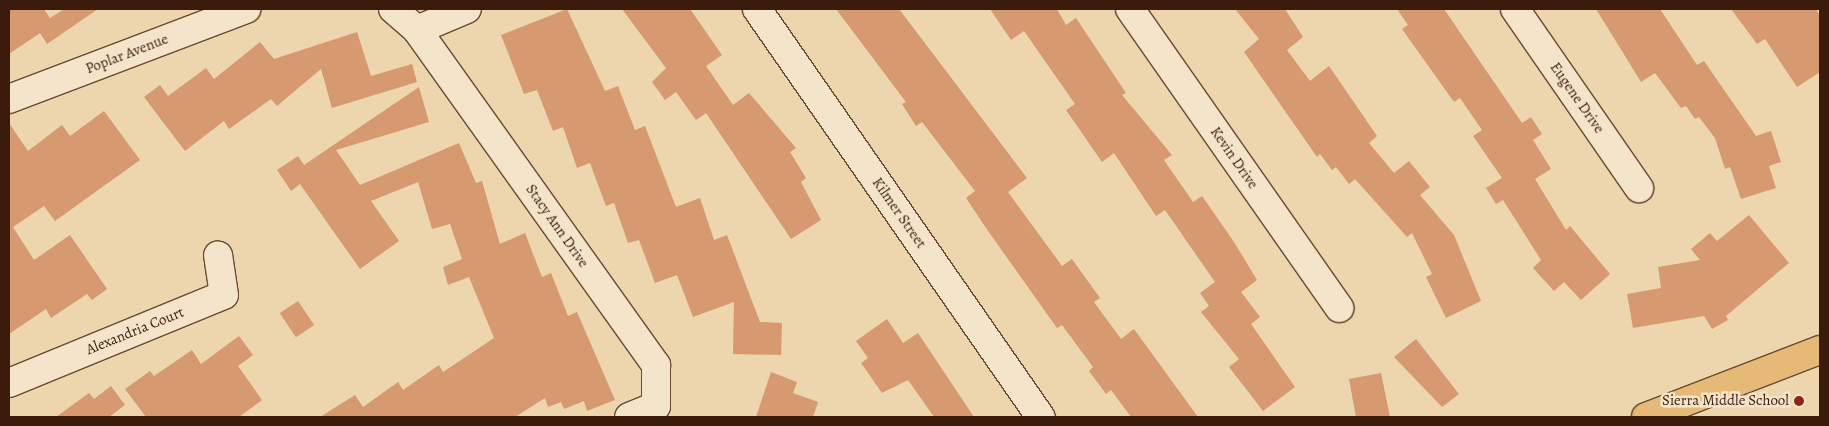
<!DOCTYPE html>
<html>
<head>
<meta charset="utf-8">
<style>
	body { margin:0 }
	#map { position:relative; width:1829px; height:426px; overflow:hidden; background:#edd5ad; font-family:Alegreya,serif }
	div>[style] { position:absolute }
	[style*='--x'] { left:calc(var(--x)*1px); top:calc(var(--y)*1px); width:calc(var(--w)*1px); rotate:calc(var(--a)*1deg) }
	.building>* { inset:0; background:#d69970; transform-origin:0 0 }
	.roads { filter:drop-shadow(1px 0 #684a34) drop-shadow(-1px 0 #684a34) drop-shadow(0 1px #684a34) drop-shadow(0 -1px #684a34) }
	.minor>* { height:28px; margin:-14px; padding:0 14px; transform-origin:14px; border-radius:14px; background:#f3e4ca }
	.major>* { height:28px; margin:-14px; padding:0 14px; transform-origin:14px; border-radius:14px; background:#e6ba76 }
	.dots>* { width:14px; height:14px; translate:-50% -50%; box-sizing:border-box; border:2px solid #f3e4ca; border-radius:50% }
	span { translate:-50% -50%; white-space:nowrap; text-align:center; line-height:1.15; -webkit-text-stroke:5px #f3e4ca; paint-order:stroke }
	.street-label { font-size:15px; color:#3b1b0c }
	.poi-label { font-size:15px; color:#3b1b0c }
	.right { translate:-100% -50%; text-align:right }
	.frame { position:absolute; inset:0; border:10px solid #3b1b0c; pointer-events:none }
</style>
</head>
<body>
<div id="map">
	<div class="building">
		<div style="clip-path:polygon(9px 9px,44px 9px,50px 18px,64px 9px,98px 9px,47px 44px,40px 33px,9px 54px)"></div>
		<div style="clip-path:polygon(567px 9px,605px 91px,618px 86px,635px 130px,645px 126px,676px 207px,700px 198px,714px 240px,727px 235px,760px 322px,782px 323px,781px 355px,733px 354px,734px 302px,693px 317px,677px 275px,655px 283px,639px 240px,628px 243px,614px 203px,606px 206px,590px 163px,577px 168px,563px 127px,553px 131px,537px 90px,524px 94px,501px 35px)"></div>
		<div style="clip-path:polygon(622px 9px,690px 9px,722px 55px,706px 66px,733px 105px,749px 93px,796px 148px,790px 152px,806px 178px,801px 182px,821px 220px,791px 239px,706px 113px,696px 120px,676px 92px,665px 100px,652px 82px,666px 68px)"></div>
		<div style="clip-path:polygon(836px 9px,899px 9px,1027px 178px,1008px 192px,1062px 266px,1072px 259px,1100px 298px,1094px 302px,1121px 339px,1134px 329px,1198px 417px,1131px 417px,1111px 390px,1106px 394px,1089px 371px,1093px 367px,1062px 325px,1057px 328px,986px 228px,966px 198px,975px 191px,922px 122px,916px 126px,902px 104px,906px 102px)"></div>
		<div style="clip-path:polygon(990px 9px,1057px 9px,1066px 25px,1076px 18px,1126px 93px,1122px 95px,1172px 155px,1164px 160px,1193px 202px,1202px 196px,1234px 242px,1257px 280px,1241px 292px,1260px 317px,1251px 324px,1295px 387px,1263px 411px,1229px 367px,1239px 359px,1201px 312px,1209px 306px,1200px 293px,1215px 282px,1165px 210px,1156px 216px,1114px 153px,1102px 162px,1066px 110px,1075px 104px,1024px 31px,1011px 40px)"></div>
		<div style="clip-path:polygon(1235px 9px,1285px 9px,1303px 37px,1287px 50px,1310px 81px,1329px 66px,1377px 136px,1369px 143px,1394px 173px,1409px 161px,1430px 187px,1420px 195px,1454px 235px,1481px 301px,1446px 318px,1426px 277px,1432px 274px,1412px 233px,1407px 237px,1355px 179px,1349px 184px,1336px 167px,1332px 170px,1320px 154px,1317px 157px,1244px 52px,1259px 39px)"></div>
		<div style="clip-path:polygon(1397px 9px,1444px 9px,1522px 123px,1531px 117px,1542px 134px,1533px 140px,1551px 169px,1535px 179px,1566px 230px,1570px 226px,1610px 274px,1581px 300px,1564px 282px,1554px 291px,1533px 268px,1541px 260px,1503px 200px,1496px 204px,1486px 188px,1502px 178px,1473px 136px,1482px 130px,1460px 98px,1454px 102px,1402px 29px,1408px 25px)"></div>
		<div style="clip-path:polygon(1596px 9px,1660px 9px,1697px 65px,1704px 61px,1756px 136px,1771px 131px,1781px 162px,1769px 166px,1776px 188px,1741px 199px,1730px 167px,1725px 169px,1715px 138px,1699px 117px,1695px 119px,1686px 106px,1681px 108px,1655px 73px,1641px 82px)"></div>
		<div style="clip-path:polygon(1731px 9px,1816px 9px,1820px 16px,1820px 72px,1797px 87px,1765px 39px,1757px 44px)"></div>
		<div style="clip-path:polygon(357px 32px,371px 76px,412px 64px,417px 82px,332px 108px,321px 69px,277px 106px,271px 99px,229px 129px,224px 121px,185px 151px,144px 97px,160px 85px,168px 96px,206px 68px,214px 79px,260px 42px,274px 59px)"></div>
		<div style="clip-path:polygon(419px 87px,429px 122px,336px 150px,360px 185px,459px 143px,476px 183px,482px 181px,500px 244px,525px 233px,542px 277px,551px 273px,568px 316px,577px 312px,615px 400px,587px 411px,584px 401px,564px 409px,561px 402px,548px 407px,545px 398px,515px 417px,320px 417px,355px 395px,363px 407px,398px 382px,403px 390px,439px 365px,443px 372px,494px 338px,469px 277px,448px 285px,443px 267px,462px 259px,450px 224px,432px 229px,418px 182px,371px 201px,399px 241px,360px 269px,300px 184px,291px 191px,277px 170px,298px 156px,304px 165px)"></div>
		<div style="clip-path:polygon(104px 111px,140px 160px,55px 221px,44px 206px,13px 227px,34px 260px,70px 235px,107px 289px,92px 300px,87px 294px,51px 318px,46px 309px,9px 334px,9px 123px,28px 151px,62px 125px,70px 136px)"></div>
		<div style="clip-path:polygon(1749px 215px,1789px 263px,1726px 316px,1728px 320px,1712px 329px,1704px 316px,1633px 328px,1627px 294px,1661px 288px,1658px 267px,1700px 260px,1691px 249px,1710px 233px,1717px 241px)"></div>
		<div style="left:298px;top:301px;width:29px;height:22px;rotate:56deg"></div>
		<div style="clip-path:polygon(887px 319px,903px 343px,918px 333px,974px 417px,934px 417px,908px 380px,882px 393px,861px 363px,868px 358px,856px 341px)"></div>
		<div style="clip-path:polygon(239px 336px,253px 355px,238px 366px,262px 400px,239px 417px,146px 417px,125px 389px,150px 371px,154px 376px,192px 350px,201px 364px)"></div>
		<div style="clip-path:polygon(1416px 339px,1459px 394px,1442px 407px,1394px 357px)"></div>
		<div style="clip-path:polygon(771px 372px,797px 382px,793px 393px,818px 402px,813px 417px,756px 417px)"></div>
		<div style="clip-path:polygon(1381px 373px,1390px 417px,1356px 417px,1349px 379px)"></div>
		<div style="clip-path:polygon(111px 386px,125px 405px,109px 417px,56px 417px,89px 393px,94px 399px)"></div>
	</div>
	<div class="roads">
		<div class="minor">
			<div style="--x:393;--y:9;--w:32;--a:41"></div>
			<div style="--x:417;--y:30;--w:54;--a:-22.8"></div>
			<div style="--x:757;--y:9;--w:497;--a:55.2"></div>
			<div style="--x:1130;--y:9;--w:365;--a:55"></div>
			<div style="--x:1515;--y:9;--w:218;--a:55.3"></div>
			<div style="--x:417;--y:30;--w:412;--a:54.5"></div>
			<div style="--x:656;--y:365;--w:41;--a:90"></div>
			<div style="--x:656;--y:406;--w:29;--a:158"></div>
			<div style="--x:9;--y:99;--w:254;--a:-20.8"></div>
			<div style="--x:9;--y:383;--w:232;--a:-22.3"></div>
			<div style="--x:224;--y:295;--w:40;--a:-98.5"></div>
		</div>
		<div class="major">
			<div style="--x:1646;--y:417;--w:186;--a:-21.1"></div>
		</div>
	</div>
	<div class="dots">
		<div style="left:1799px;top:401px;background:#8f2418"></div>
	</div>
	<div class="street-label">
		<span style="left:127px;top:54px;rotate:-21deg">Poplar Avenue</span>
		<span style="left:1577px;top:98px;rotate:55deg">Eugene Drive</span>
		<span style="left:1234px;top:158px;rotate:55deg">Kevin Drive</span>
		<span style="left:899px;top:213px;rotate:55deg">Kilmer Street</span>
		<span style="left:557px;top:226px;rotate:55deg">Stacy Ann Drive</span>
		<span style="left:135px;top:331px;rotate:-22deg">Alexandria Court</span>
	</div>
	<div class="poi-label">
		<span class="right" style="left:1789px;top:401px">Sierra Middle School</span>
	</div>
	<div class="frame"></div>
</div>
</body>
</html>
